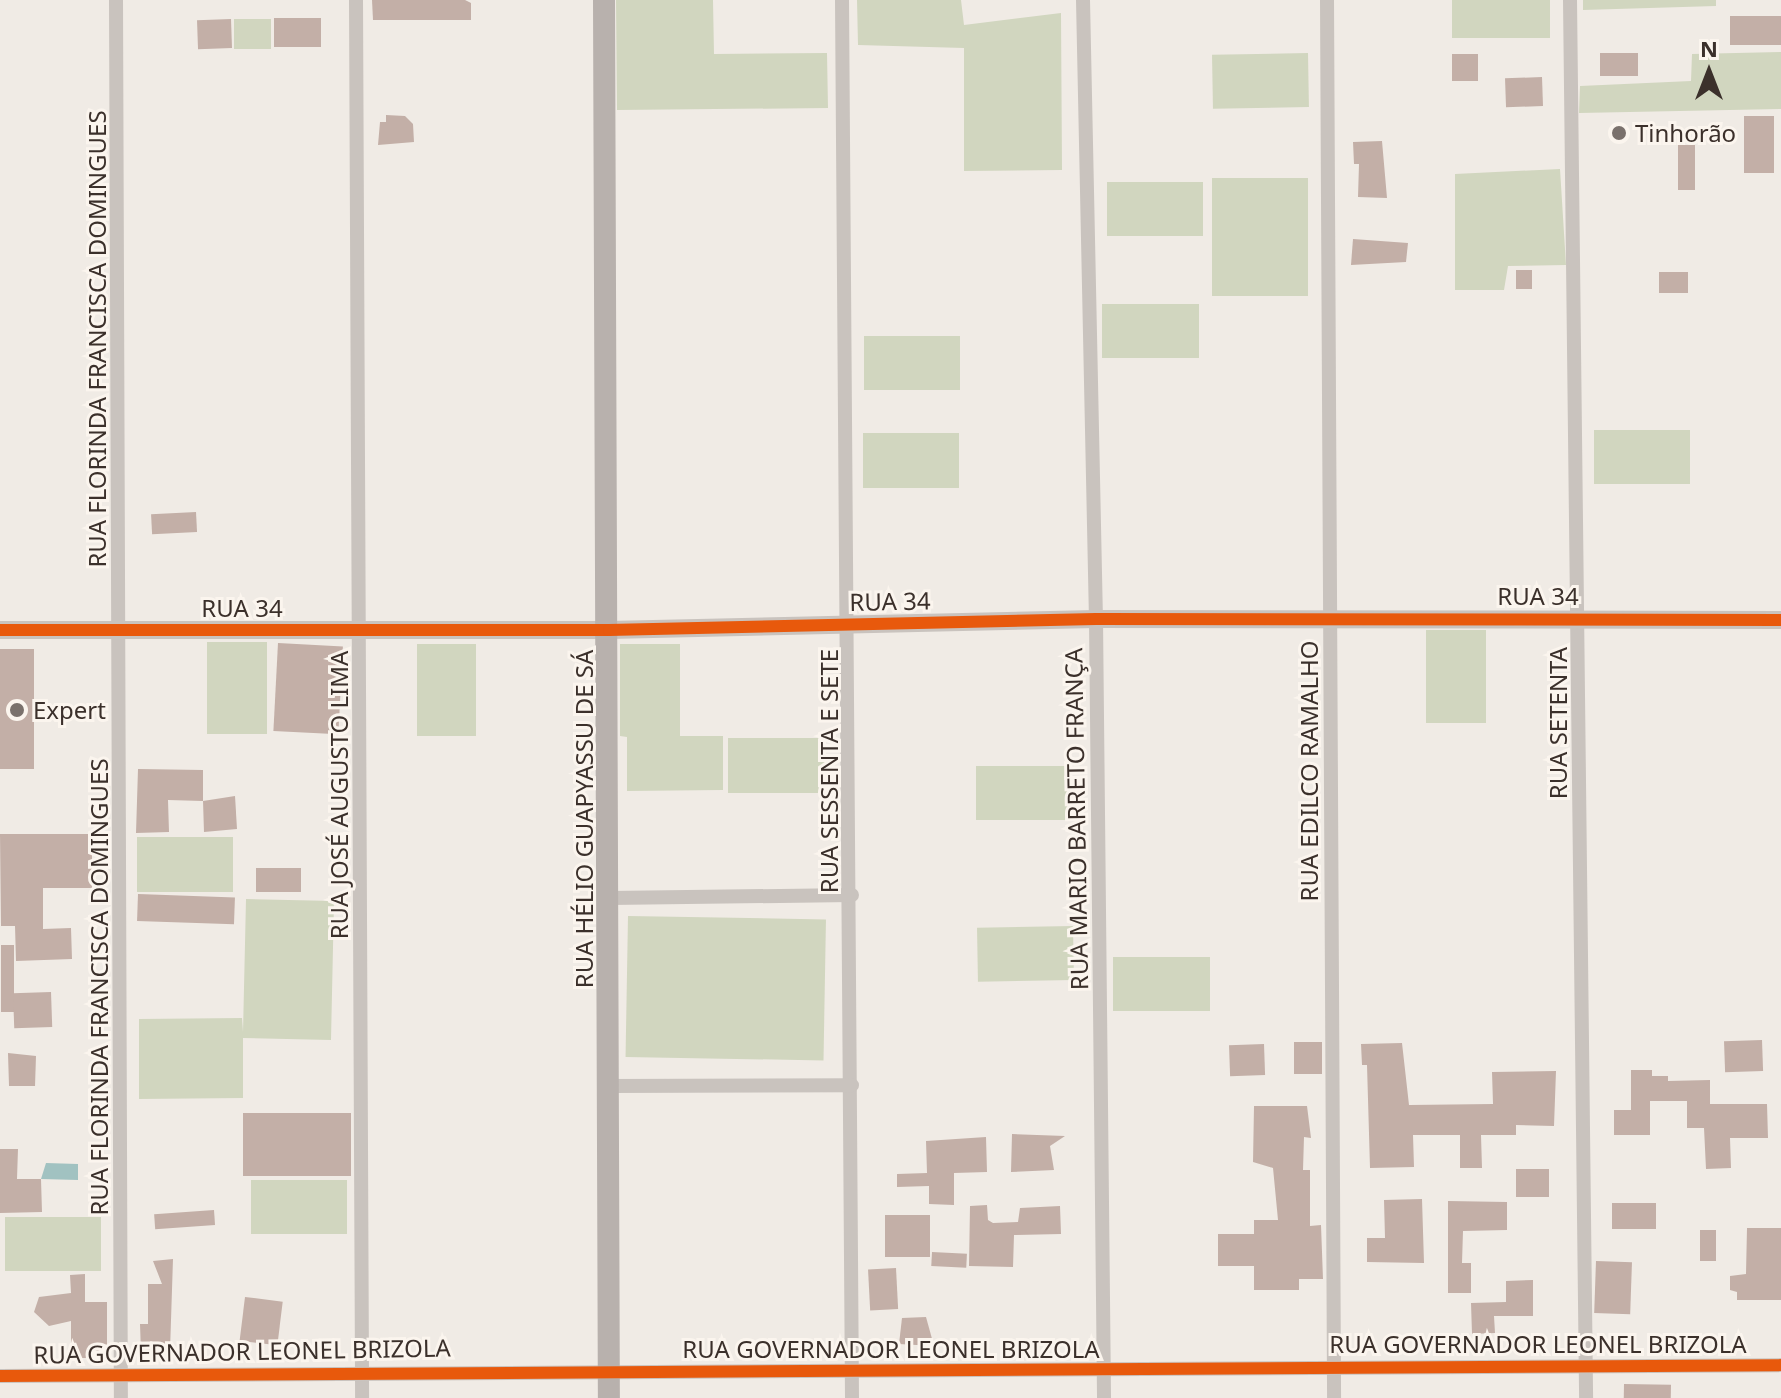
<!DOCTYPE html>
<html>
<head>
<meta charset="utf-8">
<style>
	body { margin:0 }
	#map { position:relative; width:1781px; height:1398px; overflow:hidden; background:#f0ebe5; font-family:"Noto Sans",sans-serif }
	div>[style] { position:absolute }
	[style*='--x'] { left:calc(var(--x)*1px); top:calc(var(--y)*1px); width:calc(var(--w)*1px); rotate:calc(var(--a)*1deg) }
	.green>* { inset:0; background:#d1d6bf; transform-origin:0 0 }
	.water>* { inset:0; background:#a1c2c1 }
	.building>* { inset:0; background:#c3afa7; transform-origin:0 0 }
	.minor>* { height:14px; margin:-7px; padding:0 7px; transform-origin:7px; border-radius:7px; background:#c9c3be }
	.tertiary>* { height:18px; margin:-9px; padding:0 9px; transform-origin:9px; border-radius:9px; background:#c9c3be }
	.primary>* { height:22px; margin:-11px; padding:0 11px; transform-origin:11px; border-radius:11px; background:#b8b1ad }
	.cycleway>* { height:12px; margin:-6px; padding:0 6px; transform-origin:6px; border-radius:6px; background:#e8590c }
	.dots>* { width:22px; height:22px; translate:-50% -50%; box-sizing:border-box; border:4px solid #fbf5ee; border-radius:50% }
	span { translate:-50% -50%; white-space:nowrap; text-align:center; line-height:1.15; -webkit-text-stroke:6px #fbf5ee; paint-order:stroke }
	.poi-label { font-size:24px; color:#3b302b }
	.left { translate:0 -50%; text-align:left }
	.street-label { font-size:24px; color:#3b302b }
	.north { position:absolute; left:1669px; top:32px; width:80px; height:80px; -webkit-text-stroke:6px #fbf5ee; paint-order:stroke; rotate:0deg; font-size:22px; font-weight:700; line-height:32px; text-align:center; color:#3b302b }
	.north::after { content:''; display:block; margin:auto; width:28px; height:36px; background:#3b302b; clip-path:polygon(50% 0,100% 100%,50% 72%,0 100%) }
</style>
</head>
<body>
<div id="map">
	<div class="green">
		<div style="clip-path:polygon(616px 0,713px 0,714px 54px,827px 53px,828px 108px,617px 110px)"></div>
		<div style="clip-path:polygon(857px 0,961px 0,964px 25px,1061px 13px,1062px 170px,964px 171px,964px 48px,858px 45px)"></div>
		<div style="left:1452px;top:0;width:98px;height:38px"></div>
		<div style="clip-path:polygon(1583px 0,1716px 0,1716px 6px,1583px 10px)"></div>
		<div style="left:234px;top:19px;width:37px;height:30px"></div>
		<div style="clip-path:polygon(1781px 52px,1781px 109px,1579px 113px,1580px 86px,1691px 81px,1692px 54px)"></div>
		<div style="left:1308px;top:53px;width:54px;height:96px;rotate:89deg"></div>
		<div style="clip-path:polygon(1560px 169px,1566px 265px,1508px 266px,1504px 290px,1455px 290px,1455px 174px)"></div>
		<div style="left:1308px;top:178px;width:118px;height:96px;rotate:90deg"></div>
		<div style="left:1203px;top:182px;width:54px;height:96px;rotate:90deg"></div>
		<div style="left:1102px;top:304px;width:97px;height:54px"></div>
		<div style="left:864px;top:336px;width:96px;height:54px"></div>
		<div style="left:1594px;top:430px;width:96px;height:54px"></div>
		<div style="left:959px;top:433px;width:55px;height:96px;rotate:90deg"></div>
		<div style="left:1426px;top:630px;width:60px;height:93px"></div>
		<div style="left:207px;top:642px;width:60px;height:92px"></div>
		<div style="left:417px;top:644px;width:59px;height:92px"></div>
		<div style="clip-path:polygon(620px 644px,680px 644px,680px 736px,723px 736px,723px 790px,627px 791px,627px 737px,620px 736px)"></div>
		<div style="left:728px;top:738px;width:97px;height:55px"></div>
		<div style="left:976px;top:766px;width:96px;height:54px"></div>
		<div style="left:137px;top:837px;width:96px;height:55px"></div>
		<div style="clip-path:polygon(246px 899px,334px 901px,331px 1040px,243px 1038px,243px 1098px,139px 1099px,139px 1019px,242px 1018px,243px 1032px)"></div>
		<div style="left:628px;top:916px;width:198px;height:141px;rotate:1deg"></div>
		<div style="left:1073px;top:926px;width:54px;height:96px;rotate:89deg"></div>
		<div style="left:1210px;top:957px;width:54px;height:97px;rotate:90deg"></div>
		<div style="left:251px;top:1180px;width:96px;height:54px"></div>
		<div style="left:101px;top:1217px;width:54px;height:96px;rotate:90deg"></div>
	</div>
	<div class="water">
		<div style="clip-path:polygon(46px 1163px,78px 1164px,78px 1180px,41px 1179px)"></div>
	</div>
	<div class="building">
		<div style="clip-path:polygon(372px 0,465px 0,471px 3px,471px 20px,373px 20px)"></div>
		<div style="left:1781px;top:16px;width:29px;height:51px;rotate:90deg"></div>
		<div style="left:274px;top:18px;width:47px;height:29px"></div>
		<div style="left:231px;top:19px;width:29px;height:34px;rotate:88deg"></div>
		<div style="left:1638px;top:53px;width:23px;height:38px;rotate:90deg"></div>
		<div style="left:1452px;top:54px;width:26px;height:27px"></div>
		<div style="left:1542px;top:77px;width:29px;height:37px;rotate:88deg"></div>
		<div style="clip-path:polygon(386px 115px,405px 116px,413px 124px,414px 142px,378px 145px,380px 122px,386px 122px)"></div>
		<div style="left:1744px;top:116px;width:30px;height:57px"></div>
		<div style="clip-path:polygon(1382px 141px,1387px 198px,1358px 197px,1359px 164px,1354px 164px,1353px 142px)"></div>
		<div style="left:1678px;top:145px;width:17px;height:45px"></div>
		<div style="clip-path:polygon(1353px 239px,1408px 243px,1406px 262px,1351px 265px)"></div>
		<div style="left:1532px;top:270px;width:19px;height:16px;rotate:90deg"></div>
		<div style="left:1688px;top:272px;width:21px;height:29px;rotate:90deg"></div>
		<div style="left:196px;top:512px;width:20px;height:45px;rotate:87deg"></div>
		<div style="left:278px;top:643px;width:65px;height:88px;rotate:3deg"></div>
		<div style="left:34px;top:649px;width:120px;height:34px;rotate:90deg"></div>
		<div style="clip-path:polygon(138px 769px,203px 770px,203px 801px,168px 800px,169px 832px,136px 833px)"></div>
		<div style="clip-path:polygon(235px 796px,237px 829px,204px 832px,203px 801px)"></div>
		<div style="clip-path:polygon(0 834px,92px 834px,92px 888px,43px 888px,43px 929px,71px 928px,72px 959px,16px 961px,15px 926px,1px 926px)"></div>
		<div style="left:256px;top:868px;width:45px;height:24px"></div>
		<div style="left:138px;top:894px;width:97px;height:27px;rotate:2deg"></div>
		<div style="left:1px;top:945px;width:13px;height:67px"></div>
		<div style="left:51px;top:992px;width:35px;height:38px;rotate:88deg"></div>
		<div style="left:1762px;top:1040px;width:31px;height:38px;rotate:88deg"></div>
		<div style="left:1294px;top:1042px;width:28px;height:32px"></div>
		<div style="clip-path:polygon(1402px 1043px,1409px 1105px,1493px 1104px,1492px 1072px,1556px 1071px,1554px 1126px,1516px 1125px,1516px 1135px,1481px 1135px,1482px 1168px,1460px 1168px,1460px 1135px,1413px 1135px,1414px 1167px,1370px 1168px,1367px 1065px,1362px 1065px,1361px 1044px)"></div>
		<div style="left:1264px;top:1044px;width:31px;height:35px;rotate:88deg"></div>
		<div style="clip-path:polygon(8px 1053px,36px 1056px,35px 1086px,9px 1086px)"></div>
		<div style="clip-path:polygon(1631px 1070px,1652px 1070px,1652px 1076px,1668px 1076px,1668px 1081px,1710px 1080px,1710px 1104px,1767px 1104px,1768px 1138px,1730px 1138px,1731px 1168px,1706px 1169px,1704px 1128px,1687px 1128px,1687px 1101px,1650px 1101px,1650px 1135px,1614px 1135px,1614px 1110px,1631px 1110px)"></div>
		<div style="clip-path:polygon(1254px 1106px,1307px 1106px,1311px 1138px,1304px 1137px,1303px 1170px,1310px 1170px,1310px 1226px,1321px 1225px,1323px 1279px,1299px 1279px,1299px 1290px,1254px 1290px,1254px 1266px,1218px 1266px,1218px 1234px,1254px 1234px,1254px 1220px,1278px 1220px,1273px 1168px,1253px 1162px)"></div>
		<div style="left:243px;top:1113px;width:108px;height:63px"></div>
		<div style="clip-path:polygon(1012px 1134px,1065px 1136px,1050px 1146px,1054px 1170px,1011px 1172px)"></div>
		<div style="clip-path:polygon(986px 1137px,987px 1172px,954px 1173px,954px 1205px,929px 1204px,929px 1186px,897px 1187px,897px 1174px,927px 1173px,926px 1141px)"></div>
		<div style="clip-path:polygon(0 1149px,18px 1149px,17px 1179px,41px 1179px,42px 1212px,0 1213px)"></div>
		<div style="left:1549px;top:1169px;width:28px;height:33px;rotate:90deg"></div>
		<div style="clip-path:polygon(1422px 1199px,1424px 1263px,1367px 1262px,1367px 1238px,1385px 1238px,1384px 1200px)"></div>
		<div style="clip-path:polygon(1448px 1201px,1507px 1202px,1507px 1230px,1463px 1231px,1462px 1263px,1471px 1263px,1471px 1293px,1448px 1293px)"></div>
		<div style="left:1612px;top:1203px;width:44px;height:26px"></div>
		<div style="clip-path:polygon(987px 1205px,988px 1220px,993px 1223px,1018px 1222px,1020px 1208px,1060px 1206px,1061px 1234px,1014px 1235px,1013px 1267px,969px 1266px,970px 1206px)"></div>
		<div style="left:214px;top:1210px;width:15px;height:60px;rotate:86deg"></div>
		<div style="left:885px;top:1215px;width:45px;height:42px"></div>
		<div style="clip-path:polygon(1747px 1228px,1781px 1228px,1781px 1300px,1737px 1300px,1737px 1292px,1730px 1290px,1730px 1276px,1746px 1274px)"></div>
		<div style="left:1700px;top:1230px;width:16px;height:31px"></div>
		<div style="left:932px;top:1252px;width:35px;height:14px;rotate:3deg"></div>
		<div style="clip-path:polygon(173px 1259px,170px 1351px,141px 1353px,140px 1324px,148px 1324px,148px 1284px,162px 1284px,153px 1261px)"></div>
		<div style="left:1596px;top:1261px;width:36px;height:52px;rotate:2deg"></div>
		<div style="left:896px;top:1268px;width:41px;height:28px;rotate:87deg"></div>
		<div style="clip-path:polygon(85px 1274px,85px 1302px,107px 1302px,107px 1358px,71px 1358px,71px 1321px,49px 1326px,34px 1312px,39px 1297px,71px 1293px,70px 1275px)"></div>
		<div style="clip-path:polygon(1533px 1280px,1533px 1316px,1494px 1316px,1495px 1333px,1472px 1334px,1471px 1303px,1506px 1302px,1506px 1281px)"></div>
		<div style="left:245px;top:1297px;width:38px;height:44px;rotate:7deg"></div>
		<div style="clip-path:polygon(926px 1317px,934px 1346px,899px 1344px,902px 1318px)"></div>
		<div style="left:1624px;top:1384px;width:47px;height:14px;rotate:1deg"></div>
	</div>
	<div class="minor">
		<div style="--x:116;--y:0;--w:1398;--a:89.8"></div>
		<div style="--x:356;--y:0;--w:1398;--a:89.75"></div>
		<div style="--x:842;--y:0;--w:1398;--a:89.59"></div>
		<div style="--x:1083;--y:0;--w:619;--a:88.8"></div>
		<div style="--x:1096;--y:619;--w:779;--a:89.41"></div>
		<div style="--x:1327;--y:0;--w:1398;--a:89.71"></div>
		<div style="--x:1570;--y:0;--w:1398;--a:89.34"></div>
		<div style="--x:610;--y:898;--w:242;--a:-0.7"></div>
		<div style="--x:610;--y:1086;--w:242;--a:-0.2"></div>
		<div style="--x:0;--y:1376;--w:1781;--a:-0.35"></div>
	</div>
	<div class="tertiary">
		<div style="--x:0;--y:630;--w:609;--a:0"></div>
		<div style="--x:609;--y:630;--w:487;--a:-1.3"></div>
		<div style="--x:1096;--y:619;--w:685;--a:0.08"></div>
	</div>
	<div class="primary">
		<div style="--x:604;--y:0;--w:1398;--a:89.8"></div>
	</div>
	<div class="cycleway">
		<div style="--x:0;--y:630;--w:609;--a:0"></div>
		<div style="--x:609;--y:630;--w:487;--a:-1.3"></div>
		<div style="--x:1096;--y:619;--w:685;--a:0.08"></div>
		<div style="--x:0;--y:1376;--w:1781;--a:-0.35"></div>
	</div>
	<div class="dots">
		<div style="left:1619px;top:133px;background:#7a716c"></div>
		<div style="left:17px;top:710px;background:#7a716c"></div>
	</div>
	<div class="poi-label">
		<span class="left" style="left:1635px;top:133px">Tinhorão</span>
		<span class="left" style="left:33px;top:710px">Expert</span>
	</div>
	<div class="street-label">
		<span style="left:97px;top:339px;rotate:-90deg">RUA FLORINDA FRANCISCA DOMINGUES</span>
		<span style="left:1538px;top:596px">RUA 34</span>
		<span style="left:890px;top:601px;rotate:-1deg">RUA 34</span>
		<span style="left:242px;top:608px">RUA 34</span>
		<span style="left:1558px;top:723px;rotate:-90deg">RUA SETENTA</span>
		<span style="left:829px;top:771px;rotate:-90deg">RUA SESSENTA E SETE</span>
		<span style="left:1309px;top:771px;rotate:-90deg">RUA EDILCO RAMALHO</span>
		<span style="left:339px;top:795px;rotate:-90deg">RUA JOSÉ AUGUSTO LIMA</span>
		<span style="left:584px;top:819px;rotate:-90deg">RUA HÉLIO GUAPYASSU DE SÁ</span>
		<span style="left:1076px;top:819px;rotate:-91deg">RUA MARIO BARRETO FRANÇA</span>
		<span style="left:99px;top:987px;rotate:-90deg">RUA FLORINDA FRANCISCA DOMINGUES</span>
		<span style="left:1538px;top:1344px">RUA GOVERNADOR LEONEL BRIZOLA</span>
		<span style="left:891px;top:1349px">RUA GOVERNADOR LEONEL BRIZOLA</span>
		<span style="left:242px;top:1351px;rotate:-1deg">RUA GOVERNADOR LEONEL BRIZOLA</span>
	</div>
	<div class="north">N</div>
</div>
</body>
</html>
